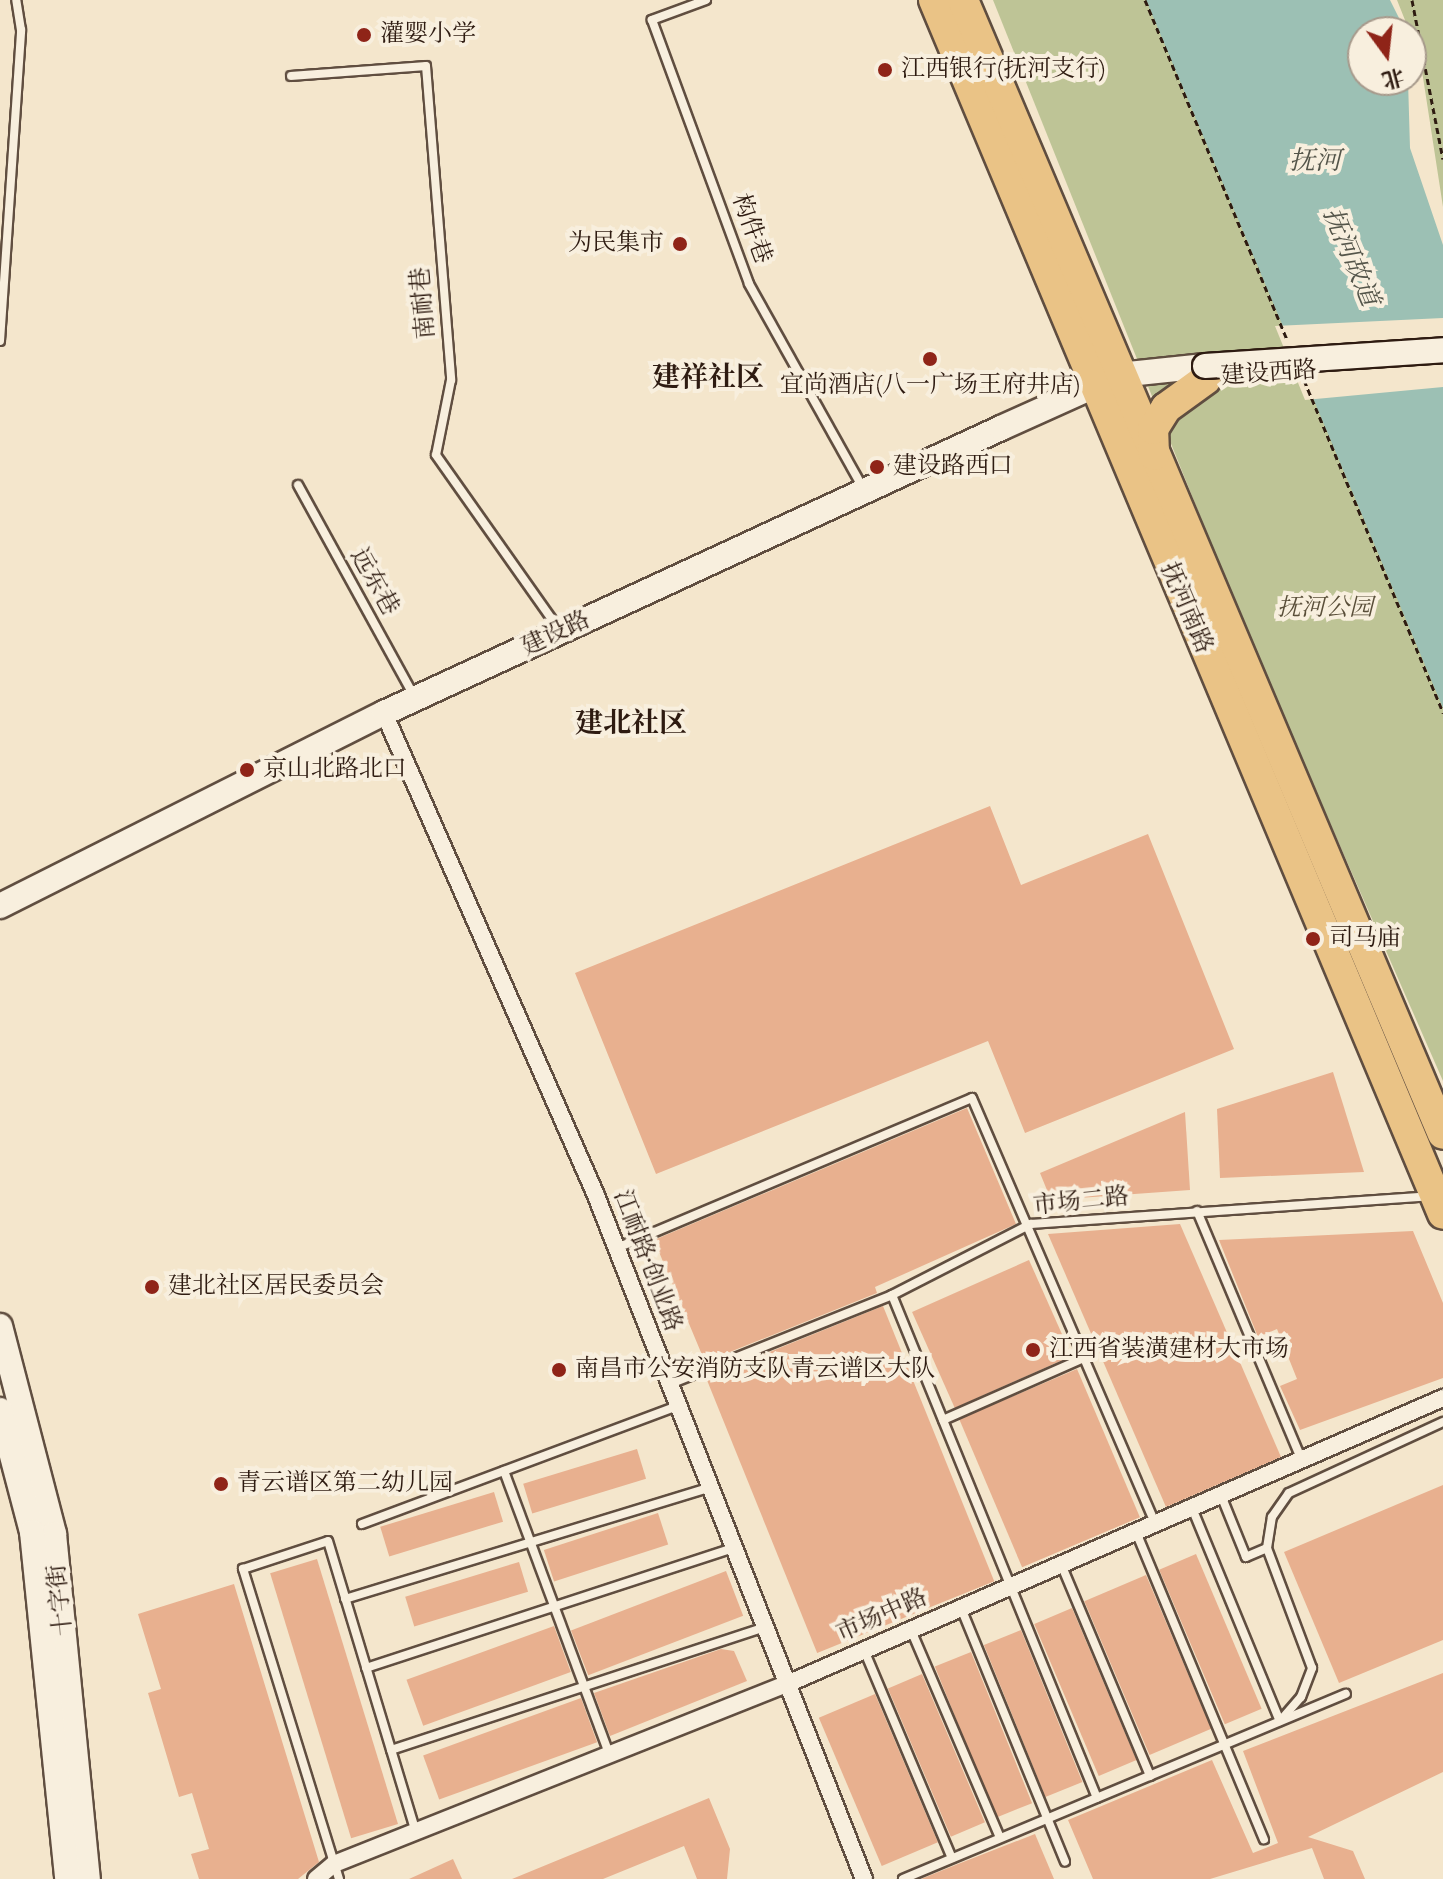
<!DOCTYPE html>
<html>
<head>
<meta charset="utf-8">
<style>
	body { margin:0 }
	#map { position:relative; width:1443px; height:1879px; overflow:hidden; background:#f4e6cc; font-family:"IM FELL English","Noto Serif SC",serif }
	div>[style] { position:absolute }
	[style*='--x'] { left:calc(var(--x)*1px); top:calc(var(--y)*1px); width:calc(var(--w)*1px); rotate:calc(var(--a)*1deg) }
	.green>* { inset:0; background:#bec496 }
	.water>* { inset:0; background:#9cc0b4 }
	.pier>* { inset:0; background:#f4e6cc }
	.building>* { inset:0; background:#e8b08f; transform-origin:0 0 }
	.path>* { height:3px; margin-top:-1.5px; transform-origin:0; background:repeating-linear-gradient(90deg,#2e1b11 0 6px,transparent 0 10px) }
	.roads { filter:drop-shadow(2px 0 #604e40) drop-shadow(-2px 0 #604e40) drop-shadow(0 2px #604e40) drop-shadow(0 -2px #604e40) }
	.lane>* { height:8px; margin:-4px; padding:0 4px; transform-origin:4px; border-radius:4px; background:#f8efde }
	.street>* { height:16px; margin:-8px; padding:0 8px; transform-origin:8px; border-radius:8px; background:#f8efde }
	.secondary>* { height:24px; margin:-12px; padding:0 12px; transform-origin:12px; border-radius:12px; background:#f8efde }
	.highway>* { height:30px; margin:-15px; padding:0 15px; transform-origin:15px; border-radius:15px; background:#eac386 }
	.bridges { filter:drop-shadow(2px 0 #2e1b11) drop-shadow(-2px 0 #2e1b11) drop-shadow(0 2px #2e1b11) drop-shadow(0 -2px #2e1b11) }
	.secondary-bridge>* { height:24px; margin:-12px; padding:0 12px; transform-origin:12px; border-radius:12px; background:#f8efde }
	.dots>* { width:22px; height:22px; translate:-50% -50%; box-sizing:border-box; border:4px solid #f8efde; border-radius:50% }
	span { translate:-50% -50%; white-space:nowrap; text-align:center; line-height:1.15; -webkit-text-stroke:8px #f8efde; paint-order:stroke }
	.poi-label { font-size:24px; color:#2e1b11 }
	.left { translate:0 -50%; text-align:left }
	.right { translate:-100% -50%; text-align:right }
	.street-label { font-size:24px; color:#2e1b11 }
	.park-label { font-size:24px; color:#594e39; font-style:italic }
	.water-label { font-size:26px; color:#54554a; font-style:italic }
	.quarter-label { font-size:28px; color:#2e1b11; font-weight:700 }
	.north { position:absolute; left:1347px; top:16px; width:80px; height:80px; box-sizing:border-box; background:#f8efde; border:2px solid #a79a8c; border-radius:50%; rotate:165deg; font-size:22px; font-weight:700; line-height:32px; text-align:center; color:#2e1b11 }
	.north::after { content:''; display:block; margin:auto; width:28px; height:36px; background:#8f2418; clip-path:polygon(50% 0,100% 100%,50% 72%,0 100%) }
</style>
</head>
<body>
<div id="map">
	<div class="green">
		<div style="clip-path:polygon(993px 0,1152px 0,1443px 681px,1443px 1081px,1249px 638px)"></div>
		<div style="clip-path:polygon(1397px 0,1443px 0,1443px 207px,1420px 58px)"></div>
	</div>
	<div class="water">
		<div style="clip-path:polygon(1146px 0,1390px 0,1406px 32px,1363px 32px,1363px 80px,1408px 80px,1410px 148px,1443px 245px,1443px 708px)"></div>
	</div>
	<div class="pier">
		<div style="clip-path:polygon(1443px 318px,1443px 387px,1305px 400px,1275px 326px)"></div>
	</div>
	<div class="building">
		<div style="clip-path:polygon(990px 806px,1021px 885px,1148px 834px,1234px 1049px,1025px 1133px,988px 1041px,656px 1174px,575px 973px)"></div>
		<div style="clip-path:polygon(1333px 1072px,1364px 1172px,1220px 1178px,1217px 1109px)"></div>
		<div style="clip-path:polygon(967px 1108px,1016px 1224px,875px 1287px,877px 1293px,705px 1362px,654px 1240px)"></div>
		<div style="clip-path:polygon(1185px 1112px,1190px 1190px,1051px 1200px,1040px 1173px)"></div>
		<div style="clip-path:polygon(1180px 1224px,1281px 1457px,1166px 1507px,1048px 1234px)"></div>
		<div style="clip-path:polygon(1413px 1231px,1443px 1303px,1443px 1378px,1300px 1430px,1280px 1386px,1297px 1379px,1277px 1329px,1258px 1337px,1219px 1240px)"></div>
		<div style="left:1029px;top:1260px;width:105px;height:128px;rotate:66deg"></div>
		<div style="left:883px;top:1306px;width:297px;height:191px;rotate:68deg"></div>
		<div style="left:1077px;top:1369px;width:161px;height:128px;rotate:67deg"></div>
		<div style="left:637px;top:1449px;width:31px;height:119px;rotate:73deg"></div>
		<div style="clip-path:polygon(1443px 1485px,1443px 1640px,1339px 1683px,1284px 1552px)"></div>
		<div style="left:494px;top:1492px;width:31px;height:119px;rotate:73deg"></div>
		<div style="left:658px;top:1513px;width:33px;height:120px;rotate:72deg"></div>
		<div style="left:1196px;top:1554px;width:168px;height:40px;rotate:67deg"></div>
		<div style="left:317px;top:1559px;width:277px;height:49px;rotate:73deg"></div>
		<div style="left:519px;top:1562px;width:31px;height:119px;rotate:73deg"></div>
		<div style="left:726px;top:1571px;width:48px;height:166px;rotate:69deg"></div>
		<div style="left:1146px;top:1575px;width:167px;height:67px;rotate:67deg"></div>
		<div style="clip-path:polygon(234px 1584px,319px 1862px,298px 1879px,199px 1879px,191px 1854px,209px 1849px,192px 1793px,179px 1797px,148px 1693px,161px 1689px,138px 1614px)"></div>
		<div style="left:1072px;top:1608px;width:165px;height:41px;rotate:67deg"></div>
		<div style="left:554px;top:1626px;width:49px;height:157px;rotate:70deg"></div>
		<div style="left:1021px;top:1630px;width:164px;height:40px;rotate:68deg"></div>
		<div style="clip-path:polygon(721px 1649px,734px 1651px,747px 1681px,610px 1736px,594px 1693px)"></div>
		<div style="left:971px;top:1652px;width:163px;height:39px;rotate:68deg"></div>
		<div style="clip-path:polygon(1443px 1673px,1443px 1772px,1308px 1837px,1353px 1851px,1365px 1879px,1324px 1879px,1312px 1848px,1210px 1879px,1093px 1879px,1068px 1820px,1212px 1760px,1253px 1853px,1278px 1843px,1243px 1751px)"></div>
		<div style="left:922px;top:1674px;width:161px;height:37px;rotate:67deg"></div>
		<div style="left:875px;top:1694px;width:161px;height:61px;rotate:67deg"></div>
		<div style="left:581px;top:1698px;width:47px;height:168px;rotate:70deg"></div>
		<div style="clip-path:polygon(709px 1798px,730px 1849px,727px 1879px,697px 1879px,684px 1846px,603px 1879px,512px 1879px)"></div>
		<div style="clip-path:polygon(1035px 1834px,1054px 1879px,921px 1879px,958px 1864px)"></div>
		<div style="clip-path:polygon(453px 1859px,462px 1879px,409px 1879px)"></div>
	</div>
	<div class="path">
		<div style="--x:1145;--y:0;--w:368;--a:67.3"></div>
		<div style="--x:1412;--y:0;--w:162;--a:79"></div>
		<div style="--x:1304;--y:380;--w:361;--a:67.3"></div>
	</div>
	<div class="roads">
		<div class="lane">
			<div style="--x:706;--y:0;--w:58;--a:159.7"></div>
			<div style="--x:652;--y:20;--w:281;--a:69.8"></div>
			<div style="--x:749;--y:284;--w:236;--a:60.8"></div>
			<div style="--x:291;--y:76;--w:135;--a:-4.2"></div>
			<div style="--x:426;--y:66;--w:315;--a:85.4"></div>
			<div style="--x:451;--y:380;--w:76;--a:101.3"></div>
			<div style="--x:436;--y:455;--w:212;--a:54.8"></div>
			<div style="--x:0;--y:341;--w:312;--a:-86.1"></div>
			<div style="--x:21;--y:30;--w:30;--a:-99"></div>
			<div style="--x:298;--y:485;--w:239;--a:61.2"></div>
			<div style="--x:1197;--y:1211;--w:269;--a:67.2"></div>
			<div style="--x:617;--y:1248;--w:385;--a:-22.9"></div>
			<div style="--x:972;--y:1098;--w:463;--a:66.7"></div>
			<div style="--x:892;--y:1295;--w:543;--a:67.83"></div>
			<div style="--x:670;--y:1384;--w:239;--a:-21.8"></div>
			<div style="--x:892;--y:1295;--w:156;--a:-27.1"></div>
			<div style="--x:1031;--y:1224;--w:399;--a:-4"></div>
			<div style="--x:943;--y:1420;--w:156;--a:-23.8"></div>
			<div style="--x:504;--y:1471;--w:302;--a:69.6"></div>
			<div style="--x:1192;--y:1508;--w:230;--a:67.6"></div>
			<div style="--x:1280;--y:1721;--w:32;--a:-49"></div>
			<div style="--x:1301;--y:1697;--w:31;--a:-69"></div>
			<div style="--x:1312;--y:1668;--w:128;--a:-110.6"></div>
			<div style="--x:1267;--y:1548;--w:23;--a:157"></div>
			<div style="--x:1246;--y:1557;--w:67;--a:-112"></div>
			<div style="--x:362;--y:1524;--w:336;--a:-20.5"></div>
			<div style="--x:1136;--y:1532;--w:333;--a:67.4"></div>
			<div style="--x:1267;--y:1548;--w:31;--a:-81"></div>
			<div style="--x:1272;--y:1517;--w:29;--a:-55"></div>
			<div style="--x:1289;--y:1493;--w:170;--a:-24.8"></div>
			<div style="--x:1061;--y:1564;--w:230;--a:67.2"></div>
			<div style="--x:345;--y:1599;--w:381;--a:-17"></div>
			<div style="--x:961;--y:1608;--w:274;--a:67.7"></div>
			<div style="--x:911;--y:1630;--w:226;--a:66.8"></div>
			<div style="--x:864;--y:1650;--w:226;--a:67.1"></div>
			<div style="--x:366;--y:1668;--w:386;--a:-18.1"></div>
			<div style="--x:391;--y:1750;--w:394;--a:-18.2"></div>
			<div style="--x:339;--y:1879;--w:325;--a:-107.2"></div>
			<div style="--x:243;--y:1569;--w:89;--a:-18.2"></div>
			<div style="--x:328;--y:1541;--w:304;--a:73.2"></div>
			<div style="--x:903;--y:1879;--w:480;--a:-22.7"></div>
		</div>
		<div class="street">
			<div style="--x:384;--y:713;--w:524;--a:66.27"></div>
			<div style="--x:595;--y:1193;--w:737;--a:68.59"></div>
			<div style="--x:316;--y:1879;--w:23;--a:-40"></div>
			<div style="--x:334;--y:1864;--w:487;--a:-21.7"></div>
			<div style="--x:787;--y:1684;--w:716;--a:-23.56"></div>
		</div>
		<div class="secondary">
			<div style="--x:0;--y:906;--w:430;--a:-26.7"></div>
			<div style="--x:384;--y:713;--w:680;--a:-24.79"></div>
			<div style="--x:1001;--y:428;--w:129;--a:-24.2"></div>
			<div style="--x:1119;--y:375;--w:86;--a:-6"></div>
			<div style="--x:0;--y:1326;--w:215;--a:75.4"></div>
			<div style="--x:54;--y:1534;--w:347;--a:84.4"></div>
			<div style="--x:0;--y:1410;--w:126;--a:75.3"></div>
			<div style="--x:32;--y:1532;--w:349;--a:84.2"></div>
		</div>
		<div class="highway">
			<div style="--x:934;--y:0;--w:1316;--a:67.25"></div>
			<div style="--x:963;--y:0;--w:1231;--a:67.06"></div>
			<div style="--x:1154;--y:455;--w:26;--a:-92"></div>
			<div style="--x:1153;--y:429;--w:25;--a:-58"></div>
			<div style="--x:1166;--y:408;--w:49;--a:-35.9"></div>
		</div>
	</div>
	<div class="bridges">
		<div class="secondary-bridge">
			<div style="--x:1205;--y:366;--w:239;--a:-3.8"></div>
		</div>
	</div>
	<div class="dots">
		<div style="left:364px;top:35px;background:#8f2418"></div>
		<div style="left:885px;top:70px;background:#8f2418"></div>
		<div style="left:680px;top:244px;background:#8f2418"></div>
		<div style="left:930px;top:359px;background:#8f2418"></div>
		<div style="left:877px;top:467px;background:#8f2418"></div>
		<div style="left:247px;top:770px;background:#8f2418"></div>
		<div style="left:1313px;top:939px;background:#8f2418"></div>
		<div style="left:152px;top:1287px;background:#8f2418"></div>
		<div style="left:1033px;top:1350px;background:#8f2418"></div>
		<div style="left:559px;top:1370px;background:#8f2418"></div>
		<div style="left:221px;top:1484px;background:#8f2418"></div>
	</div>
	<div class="poi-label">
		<span class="left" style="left:380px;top:35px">灌婴小学</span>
		<span class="left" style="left:901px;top:70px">江西银行(抚河支行)</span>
		<span class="right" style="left:664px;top:244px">为民集市</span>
		<span style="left:930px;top:386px">宜尚酒店(八一广场王府井店)</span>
		<span class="left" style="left:893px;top:467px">建设路西口</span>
		<span class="left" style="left:263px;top:770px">京山北路北口</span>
		<span class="left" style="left:1329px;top:939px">司马庙</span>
		<span class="left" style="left:168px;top:1287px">建北社区居民委员会</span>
		<span class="left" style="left:1049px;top:1350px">江西省装潢建材大市场</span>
		<span class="left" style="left:575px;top:1370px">南昌市公安消防支队青云谱区大队</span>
		<span class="left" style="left:237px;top:1484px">青云谱区第二幼儿园</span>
	</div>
	<div class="street-label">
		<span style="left:751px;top:229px;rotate:70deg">构件巷</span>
		<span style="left:424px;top:303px;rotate:-95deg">南耐巷</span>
		<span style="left:1269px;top:374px;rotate:-4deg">建设西路</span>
		<span style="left:374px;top:582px;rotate:61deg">远东巷</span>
		<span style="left:1186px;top:608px;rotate:67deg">抚河南路</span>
		<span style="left:556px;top:634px;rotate:-25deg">建设路</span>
		<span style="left:1081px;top:1202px;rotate:-6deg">市场二路</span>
		<span style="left:647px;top:1261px;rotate:69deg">江耐路·创业路</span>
		<span style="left:61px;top:1600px;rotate:-96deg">十字街</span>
		<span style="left:882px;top:1616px;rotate:-24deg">市场中路</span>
	</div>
	<div class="park-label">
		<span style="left:1325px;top:609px">抚河公园</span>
	</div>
	<div class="water-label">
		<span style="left:1315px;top:162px">抚河</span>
		<span style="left:1350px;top:257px;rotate:67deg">抚河故道</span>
	</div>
	<div class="quarter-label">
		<span style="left:708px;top:379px">建祥社区</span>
		<span style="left:631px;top:725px">建北社区</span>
	</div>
	<div class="north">北</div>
</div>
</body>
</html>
